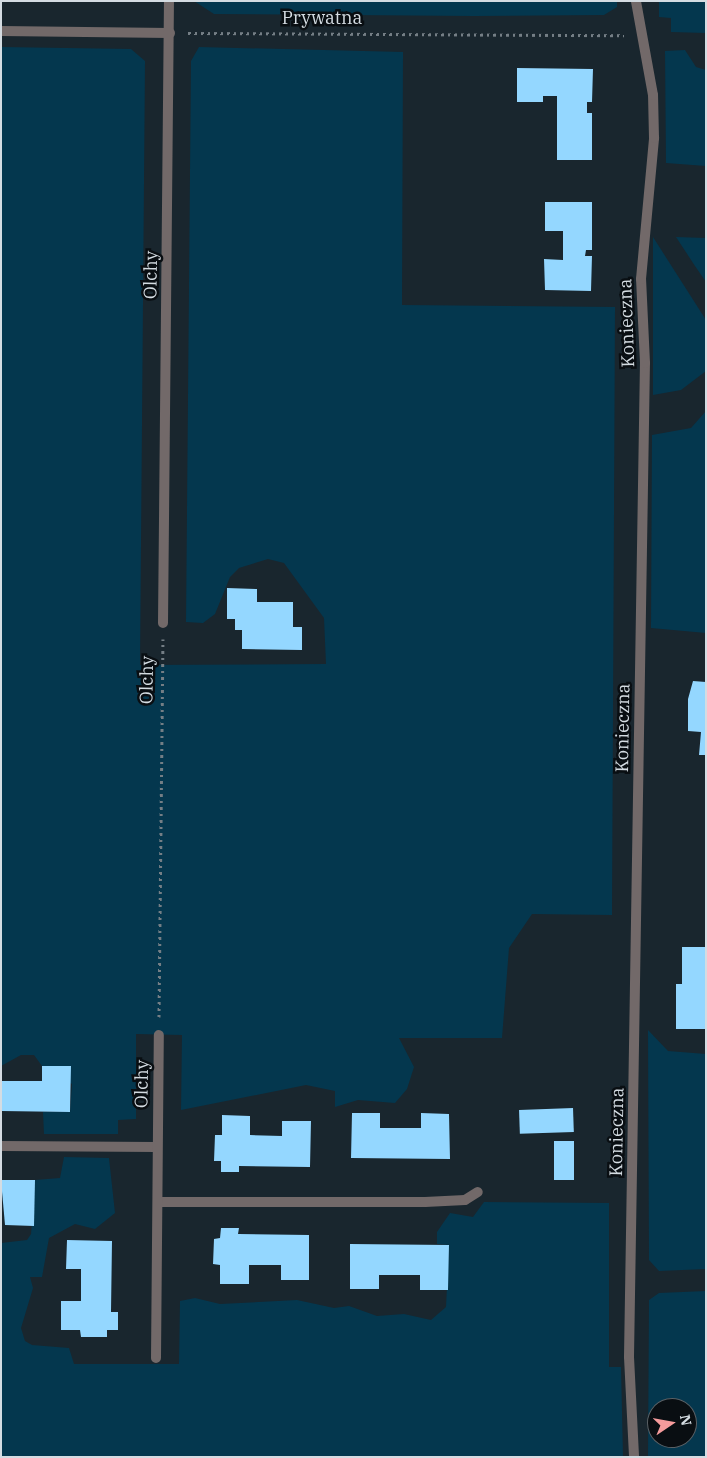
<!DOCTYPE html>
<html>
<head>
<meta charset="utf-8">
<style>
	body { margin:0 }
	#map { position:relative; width:707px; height:1458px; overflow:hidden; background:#19262e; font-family:"IBM Plex Serif",serif }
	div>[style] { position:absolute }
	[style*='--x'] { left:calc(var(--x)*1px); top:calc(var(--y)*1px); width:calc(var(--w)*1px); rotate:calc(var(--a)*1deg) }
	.green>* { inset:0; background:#04374e }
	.building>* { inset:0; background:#94d7ff; transform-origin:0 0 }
	.path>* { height:3px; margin-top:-1.5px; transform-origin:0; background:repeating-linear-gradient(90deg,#747e85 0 2.5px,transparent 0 6.5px) }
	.service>* { height:10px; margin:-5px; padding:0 5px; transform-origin:5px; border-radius:5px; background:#726969 }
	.minor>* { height:10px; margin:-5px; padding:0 5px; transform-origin:5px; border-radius:5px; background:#726969 }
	span { translate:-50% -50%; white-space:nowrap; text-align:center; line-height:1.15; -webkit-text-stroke:5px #090e12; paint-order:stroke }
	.street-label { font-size:18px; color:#d4dce2 }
	.frame { position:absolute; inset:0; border:2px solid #d4dce2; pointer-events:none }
	.north { position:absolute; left:647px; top:1398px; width:50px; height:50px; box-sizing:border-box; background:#090e12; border:1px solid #5a6065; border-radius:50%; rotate:78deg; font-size:14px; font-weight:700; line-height:20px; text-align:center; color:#d4dce2 }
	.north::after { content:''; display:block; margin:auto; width:18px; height:22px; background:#f59b9c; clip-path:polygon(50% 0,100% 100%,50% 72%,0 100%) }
</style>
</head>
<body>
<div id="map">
	<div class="green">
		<div style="clip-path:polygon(194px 1px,617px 1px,617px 7px,604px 15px,474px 16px,214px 14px)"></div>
		<div style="clip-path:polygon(659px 1px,706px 1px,706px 33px,671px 32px,671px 18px,659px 17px)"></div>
		<div style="clip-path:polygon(1px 47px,131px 49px,145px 61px,140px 665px,326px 664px,324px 618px,284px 563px,268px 559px,239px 568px,230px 577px,215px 614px,203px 623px,186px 622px,191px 61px,199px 47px,403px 52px,402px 305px,615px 307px,612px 915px,532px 914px,509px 948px,502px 1038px,399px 1038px,414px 1067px,407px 1089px,395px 1103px,358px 1100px,335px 1107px,335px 1091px,306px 1085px,181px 1110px,182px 1035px,136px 1034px,136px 1119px,118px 1120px,118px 1134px,44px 1134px,43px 1112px,70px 1112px,72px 1084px,42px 1066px,34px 1055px,21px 1055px,1px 1066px)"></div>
		<div style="clip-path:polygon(685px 50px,696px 67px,706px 70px,706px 166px,666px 163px,665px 51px)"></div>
		<div style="clip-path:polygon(653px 237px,706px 320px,706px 371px,681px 390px,653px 395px)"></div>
		<div style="clip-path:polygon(676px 237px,706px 238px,706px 282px,695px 266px)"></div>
		<div style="clip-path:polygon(706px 411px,706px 633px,651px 628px,652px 435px,691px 428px)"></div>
		<div style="clip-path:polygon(648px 1030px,668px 1051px,706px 1054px,706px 1269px,659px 1271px,649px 1260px)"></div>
		<div style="clip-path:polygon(64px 1157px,109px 1158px,115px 1213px,95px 1229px,75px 1224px,49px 1238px,42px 1277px,30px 1277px,33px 1288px,21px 1328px,25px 1341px,32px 1345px,69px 1348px,74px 1364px,179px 1364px,180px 1301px,195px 1298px,220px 1304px,297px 1300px,334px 1308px,349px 1306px,377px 1316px,404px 1314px,431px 1320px,446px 1307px,449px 1245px,437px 1244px,437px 1232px,450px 1213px,473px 1217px,484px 1202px,609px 1203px,609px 1367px,621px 1367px,623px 1457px,1px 1457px,1px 1243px,27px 1240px,31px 1234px,35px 1180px,60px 1178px)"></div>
		<div style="clip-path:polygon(evenodd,706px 1291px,706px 1457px,648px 1457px,649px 1300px,659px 1293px,706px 1291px,657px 1408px,687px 1408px,687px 1438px,657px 1438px,657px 1408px)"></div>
	</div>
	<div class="building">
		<div style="clip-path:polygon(517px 68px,593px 69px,592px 102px,587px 102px,587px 113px,592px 113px,592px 160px,557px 160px,557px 96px,543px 96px,543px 102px,517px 102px)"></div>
		<div style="clip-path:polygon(545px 202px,592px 202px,592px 250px,586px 250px,585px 256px,592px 256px,591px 291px,545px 290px,544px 259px,563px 260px,563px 231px,545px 231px)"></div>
		<div style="clip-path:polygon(227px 588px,257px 589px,257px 602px,293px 602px,293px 627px,302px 627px,302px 650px,242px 649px,242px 630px,235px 630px,235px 619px,227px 619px)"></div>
		<div style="clip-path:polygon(693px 681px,706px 682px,706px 755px,699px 755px,701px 732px,688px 731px,688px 699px)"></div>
		<div style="clip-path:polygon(682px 947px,706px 947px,706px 1029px,676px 1029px,676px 984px,682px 984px)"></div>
		<div style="clip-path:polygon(42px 1066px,71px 1066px,70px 1112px,1px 1111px,1px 1081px,42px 1081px)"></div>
		<div style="left:573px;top:1108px;width:24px;height:54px;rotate:88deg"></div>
		<div style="clip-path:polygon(352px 1113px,380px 1113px,380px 1128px,421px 1128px,421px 1113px,449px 1114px,450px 1159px,351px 1158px)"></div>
		<div style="clip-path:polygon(222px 1115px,250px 1116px,250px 1135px,282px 1136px,282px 1121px,311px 1121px,310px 1167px,239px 1166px,239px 1172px,221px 1172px,221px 1161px,214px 1161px,215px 1135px,222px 1135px)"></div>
		<div style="left:554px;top:1141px;width:20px;height:39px"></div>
		<div style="clip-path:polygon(1px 1180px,35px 1180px,34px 1226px,5px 1225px)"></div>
		<div style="clip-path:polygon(221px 1228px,239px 1228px,238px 1234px,309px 1235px,309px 1280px,281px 1280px,281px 1265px,249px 1265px,249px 1284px,220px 1284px,220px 1265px,213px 1264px,214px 1239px,220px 1238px)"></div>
		<div style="clip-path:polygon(67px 1240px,112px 1241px,111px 1312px,118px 1312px,118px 1330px,107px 1330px,107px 1337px,81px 1337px,80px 1330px,61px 1330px,61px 1301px,81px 1301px,81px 1269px,66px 1269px)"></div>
		<div style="clip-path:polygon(350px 1244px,449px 1245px,448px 1290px,420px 1290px,420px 1275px,379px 1275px,379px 1289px,350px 1289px)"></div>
	</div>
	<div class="path">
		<div style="--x:188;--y:33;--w:436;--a:0.3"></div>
		<div style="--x:159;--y:1017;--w:378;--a:-89.4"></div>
	</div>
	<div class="service">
		<div style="--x:158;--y:1202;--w:267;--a:0"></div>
		<div style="--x:425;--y:1202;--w:40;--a:-2.9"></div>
		<div style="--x:465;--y:1200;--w:15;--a:-32"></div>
		<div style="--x:629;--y:1357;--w:100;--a:87.1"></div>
	</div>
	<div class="minor">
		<div style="--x:1;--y:31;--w:169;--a:0.7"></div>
		<div style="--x:163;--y:623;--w:622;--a:-89.45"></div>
		<div style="--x:1;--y:1146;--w:156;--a:0.4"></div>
		<div style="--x:629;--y:1357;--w:994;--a:-89.08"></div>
		<div style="--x:645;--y:363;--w:84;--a:-92.7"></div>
		<div style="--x:641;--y:279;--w:142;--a:-84.7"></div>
		<div style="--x:654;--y:138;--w:43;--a:-91.3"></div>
		<div style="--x:653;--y:95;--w:96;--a:-100.3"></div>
		<div style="--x:156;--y:1358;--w:323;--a:-89.5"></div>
	</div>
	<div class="street-label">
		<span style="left:322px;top:18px">Prywatna</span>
		<span style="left:151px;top:275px;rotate:-89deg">Olchy</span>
		<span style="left:627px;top:323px;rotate:-92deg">Konieczna</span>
		<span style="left:147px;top:680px;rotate:-89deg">Olchy</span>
		<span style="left:623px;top:728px;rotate:-89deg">Konieczna</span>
		<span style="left:142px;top:1084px;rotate:-89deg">Olchy</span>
		<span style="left:617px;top:1132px;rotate:-89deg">Konieczna</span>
	</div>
	<div class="frame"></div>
	<div class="north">N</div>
</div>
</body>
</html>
